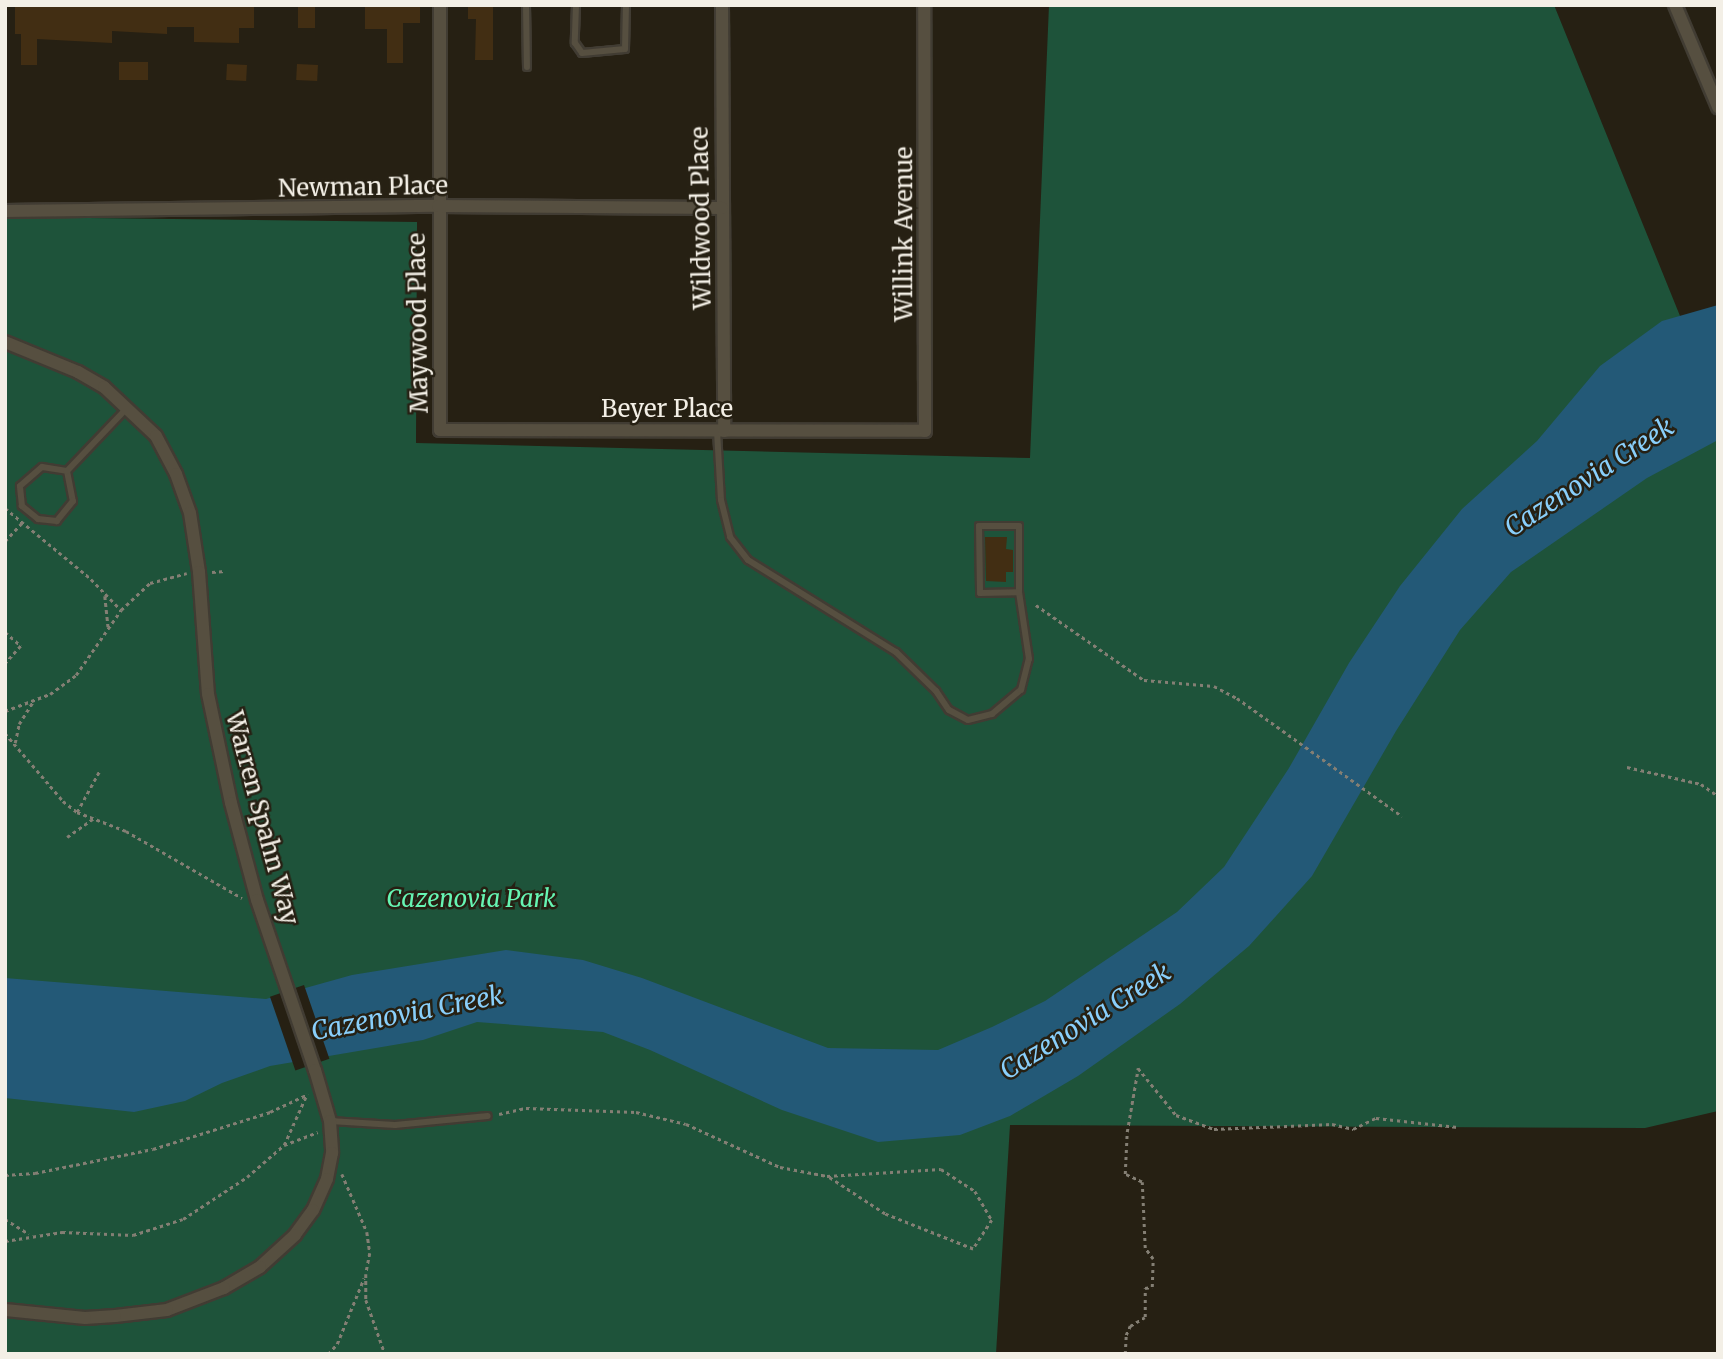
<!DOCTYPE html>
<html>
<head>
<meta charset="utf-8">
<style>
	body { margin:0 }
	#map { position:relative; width:1723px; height:1359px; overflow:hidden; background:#262013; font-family:Merriweather,serif }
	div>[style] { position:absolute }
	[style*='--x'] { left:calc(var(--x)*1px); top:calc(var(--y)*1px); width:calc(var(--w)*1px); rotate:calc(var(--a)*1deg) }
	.green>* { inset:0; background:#1e533a }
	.water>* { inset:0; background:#235977 }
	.pier>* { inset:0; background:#262013; transform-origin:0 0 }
	.building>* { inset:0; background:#422e13; transform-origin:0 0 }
	.path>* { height:2.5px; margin-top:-1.25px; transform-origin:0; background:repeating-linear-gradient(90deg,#847f74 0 3.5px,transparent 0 7px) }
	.roads { filter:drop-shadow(2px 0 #413c33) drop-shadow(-2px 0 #413c33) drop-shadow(0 2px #413c33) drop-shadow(0 -2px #413c33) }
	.service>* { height:6px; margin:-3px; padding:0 3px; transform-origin:3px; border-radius:3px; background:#564f40 }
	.minor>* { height:12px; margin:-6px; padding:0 6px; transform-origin:6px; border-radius:6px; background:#564f40 }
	span { translate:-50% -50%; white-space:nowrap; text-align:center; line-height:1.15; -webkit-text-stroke:5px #262013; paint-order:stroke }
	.street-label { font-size:24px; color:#f3efe6 }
	.park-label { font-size:24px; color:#66f5b3; font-style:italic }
	.water-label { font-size:26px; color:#89cffb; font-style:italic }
	.frame { position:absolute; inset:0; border:7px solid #f3efe6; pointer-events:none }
</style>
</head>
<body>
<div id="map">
	<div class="green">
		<div style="clip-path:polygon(1049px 5px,1554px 5px,1693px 348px,1718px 375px,1718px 1111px,1645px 1128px,1010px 1125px,996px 1354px,5px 1354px,5px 217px,417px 222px,416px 443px,1030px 458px)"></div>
	</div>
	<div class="water">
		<div style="clip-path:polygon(1718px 305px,1718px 440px,1647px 478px,1511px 572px,1460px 630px,1396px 731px,1312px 876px,1249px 946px,1180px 1004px,1078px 1076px,1010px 1116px,960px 1135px,878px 1142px,782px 1110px,650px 1050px,603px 1032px,477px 1022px,423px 1040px,270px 1066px,222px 1083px,185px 1101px,134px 1112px,5px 1098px,5px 978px,266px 999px,352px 975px,506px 950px,583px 960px,642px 978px,828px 1048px,938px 1050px,992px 1027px,1045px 1001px,1177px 912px,1224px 867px,1289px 768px,1349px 663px,1400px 586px,1462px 509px,1537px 441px,1600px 366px,1662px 321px)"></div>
	</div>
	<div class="pier">
		<div style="left:304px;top:985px;width:78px;height:36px;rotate:71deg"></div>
	</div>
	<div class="building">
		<div style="clip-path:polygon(15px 5px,254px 5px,254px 28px,239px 28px,239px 43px,194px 42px,194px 27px,167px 27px,167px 34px,112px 31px,112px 43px,37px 39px,37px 65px,21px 65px,21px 34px,15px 34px)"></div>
		<div style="left:298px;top:5px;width:17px;height:23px"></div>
		<div style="clip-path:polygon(365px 5px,420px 5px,420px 23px,403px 23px,403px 63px,387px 63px,387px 29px,365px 29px)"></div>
		<div style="clip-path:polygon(468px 5px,493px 5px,493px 60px,475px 60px,476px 19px,468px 19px)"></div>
		<div style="left:119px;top:62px;width:29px;height:18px"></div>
		<div style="left:227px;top:64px;width:20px;height:16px;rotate:3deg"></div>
		<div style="left:297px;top:64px;width:21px;height:16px;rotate:3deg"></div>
		<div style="clip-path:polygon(985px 537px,1007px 537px,1006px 549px,1013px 550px,1013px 572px,1006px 572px,1006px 582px,986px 581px)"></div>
	</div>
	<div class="path">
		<div style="--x:5;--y:508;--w:112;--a:39.5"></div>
		<div style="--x:91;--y:579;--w:43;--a:45.9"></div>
		<div style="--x:5;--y:541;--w:25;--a:-47"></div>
		<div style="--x:212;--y:572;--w:13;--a:-4"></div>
		<div style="--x:105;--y:596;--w:31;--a:84"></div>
		<div style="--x:1036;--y:605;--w:131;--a:34.8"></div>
		<div style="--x:1144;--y:680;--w:70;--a:4.9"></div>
		<div style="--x:1214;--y:686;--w:26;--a:28"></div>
		<div style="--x:1237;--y:698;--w:203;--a:35.6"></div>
		<div style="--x:5;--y:632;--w:21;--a:41"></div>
		<div style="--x:21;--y:646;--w:24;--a:132"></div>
		<div style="--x:5;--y:711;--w:48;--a:-20.7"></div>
		<div style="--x:50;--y:694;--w:32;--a:-36"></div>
		<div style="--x:76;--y:675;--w:79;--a:-55.3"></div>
		<div style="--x:121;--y:610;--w:40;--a:-43"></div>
		<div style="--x:150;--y:583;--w:38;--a:-15"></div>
		<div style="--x:5;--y:733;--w:89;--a:49.5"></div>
		<div style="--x:63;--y:801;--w:18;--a:38"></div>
		<div style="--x:77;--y:812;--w:53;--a:21.2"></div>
		<div style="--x:126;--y:831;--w:134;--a:30"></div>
		<div style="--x:15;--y:743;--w:19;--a:-78"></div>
		<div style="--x:19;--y:724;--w:26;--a:-58"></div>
		<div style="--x:1627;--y:767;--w:76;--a:12.9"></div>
		<div style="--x:1701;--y:784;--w:21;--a:35"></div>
		<div style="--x:77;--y:812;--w:48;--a:-61.3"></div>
		<div style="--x:67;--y:837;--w:35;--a:-35"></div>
		<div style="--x:1138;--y:1068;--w:60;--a:51"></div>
		<div style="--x:1176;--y:1115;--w:40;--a:20.2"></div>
		<div style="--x:1214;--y:1129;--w:118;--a:-2.4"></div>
		<div style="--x:1332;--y:1124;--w:22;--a:13"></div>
		<div style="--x:1353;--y:1129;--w:25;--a:-26"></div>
		<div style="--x:1376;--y:1118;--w:82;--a:6.3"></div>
		<div style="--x:499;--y:1114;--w:28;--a:-13"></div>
		<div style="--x:526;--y:1108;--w:110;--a:2.1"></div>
		<div style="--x:636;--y:1112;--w:51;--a:13.5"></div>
		<div style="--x:686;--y:1124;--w:103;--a:24.6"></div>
		<div style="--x:780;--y:1167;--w:48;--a:10.8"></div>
		<div style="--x:827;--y:1176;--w:114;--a:-3.5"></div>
		<div style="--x:941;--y:1169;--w:40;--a:32.9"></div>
		<div style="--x:975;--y:1191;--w:34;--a:60"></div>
		<div style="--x:992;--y:1220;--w:35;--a:123"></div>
		<div style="--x:973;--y:1249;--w:95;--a:-158.3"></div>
		<div style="--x:885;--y:1214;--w:69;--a:-146.8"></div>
		<div style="--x:284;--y:1145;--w:56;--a:-65.7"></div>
		<div style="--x:342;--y:1174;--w:63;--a:66.7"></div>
		<div style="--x:367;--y:1232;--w:21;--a:82"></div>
		<div style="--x:370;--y:1253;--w:21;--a:101"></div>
		<div style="--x:366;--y:1274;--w:26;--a:90"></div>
		<div style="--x:366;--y:1300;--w:57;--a:70.6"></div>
		<div style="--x:5;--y:1175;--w:30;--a:-4"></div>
		<div style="--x:35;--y:1173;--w:120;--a:-11.5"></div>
		<div style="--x:153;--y:1149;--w:123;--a:-17.5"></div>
		<div style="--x:270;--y:1112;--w:42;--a:-25.3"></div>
		<div style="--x:5;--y:1219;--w:28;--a:32"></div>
		<div style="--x:5;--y:1241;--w:58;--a:-9"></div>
		<div style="--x:62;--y:1232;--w:71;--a:2.4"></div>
		<div style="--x:133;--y:1235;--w:52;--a:-17.7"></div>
		<div style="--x:183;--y:1219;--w:77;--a:-33.3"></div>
		<div style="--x:247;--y:1177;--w:49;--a:-40.9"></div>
		<div style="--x:284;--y:1145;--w:36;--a:-21"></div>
		<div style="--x:328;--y:1354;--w:13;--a:-48"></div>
		<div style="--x:337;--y:1344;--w:71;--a:-67.8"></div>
		<div style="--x:1125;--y:1354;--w:19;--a:-87"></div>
		<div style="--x:1126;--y:1335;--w:10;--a:-66"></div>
		<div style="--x:1130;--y:1326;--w:17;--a:-31"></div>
		<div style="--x:1145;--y:1317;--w:29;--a:-90"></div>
		<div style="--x:1145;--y:1288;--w:7;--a:-8"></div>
		<div style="--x:1152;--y:1287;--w:28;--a:-88"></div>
		<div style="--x:1153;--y:1259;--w:14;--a:-126"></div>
		<div style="--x:1145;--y:1248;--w:66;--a:-92.6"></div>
		<div style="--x:1142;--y:1182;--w:19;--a:-155"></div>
		<div style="--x:1125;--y:1174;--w:42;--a:-87.3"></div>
		<div style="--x:1127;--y:1132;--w:65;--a:-80.2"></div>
	</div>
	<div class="roads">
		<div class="service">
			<div style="--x:526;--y:5;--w:62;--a:89.1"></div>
			<div style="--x:576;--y:5;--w:38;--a:92"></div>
			<div style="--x:575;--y:43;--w:12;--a:55"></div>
			<div style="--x:582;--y:53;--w:43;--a:-5.3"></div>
			<div style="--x:625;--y:49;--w:44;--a:-88.7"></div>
			<div style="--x:717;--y:431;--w:69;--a:86.7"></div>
			<div style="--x:721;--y:500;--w:38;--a:76"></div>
			<div style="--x:730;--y:537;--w:29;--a:52"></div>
			<div style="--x:748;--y:560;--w:174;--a:31.9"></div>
			<div style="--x:896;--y:652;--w:56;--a:44.3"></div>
			<div style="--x:936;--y:691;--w:23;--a:56"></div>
			<div style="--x:949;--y:710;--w:21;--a:28"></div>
			<div style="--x:968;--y:720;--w:25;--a:-14"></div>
			<div style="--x:992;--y:714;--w:38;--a:-40"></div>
			<div style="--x:1021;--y:690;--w:32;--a:-76"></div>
			<div style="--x:1029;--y:659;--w:68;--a:-98.5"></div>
			<div style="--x:1019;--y:592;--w:66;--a:-90"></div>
			<div style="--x:1019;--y:526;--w:40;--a:180"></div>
			<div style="--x:979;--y:526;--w:67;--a:89.1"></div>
			<div style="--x:980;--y:593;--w:39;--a:-1"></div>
			<div style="--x:67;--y:471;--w:31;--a:79"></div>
			<div style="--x:73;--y:501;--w:26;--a:129"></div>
			<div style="--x:57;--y:521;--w:19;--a:-174"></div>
			<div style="--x:38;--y:519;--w:21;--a:-141"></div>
			<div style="--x:22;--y:506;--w:20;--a:-96"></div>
			<div style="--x:20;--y:486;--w:29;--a:-41"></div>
			<div style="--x:42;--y:467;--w:25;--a:9"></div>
			<div style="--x:67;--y:471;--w:87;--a:-46.4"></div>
			<div style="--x:330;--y:1121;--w:65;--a:3.5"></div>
			<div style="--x:395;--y:1125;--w:93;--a:-5.5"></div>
		</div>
		<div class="minor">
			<div style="--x:440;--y:5;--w:425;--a:90"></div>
			<div style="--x:440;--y:430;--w:485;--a:0.1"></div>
			<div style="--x:925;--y:431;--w:426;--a:-90.1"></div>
			<div style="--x:722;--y:5;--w:426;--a:89.7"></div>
			<div style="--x:1675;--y:5;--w:111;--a:67.1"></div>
			<div style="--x:5;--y:211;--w:433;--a:-0.7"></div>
			<div style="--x:438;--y:206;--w:284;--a:0.4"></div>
			<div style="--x:5;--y:342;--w:79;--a:22.3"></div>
			<div style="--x:78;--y:372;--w:30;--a:30"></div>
			<div style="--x:104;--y:387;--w:71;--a:43.3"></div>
			<div style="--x:156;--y:436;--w:43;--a:62.2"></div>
			<div style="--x:176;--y:474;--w:41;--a:70.3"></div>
			<div style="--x:190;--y:513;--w:60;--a:81.3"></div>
			<div style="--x:199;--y:572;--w:122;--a:85.8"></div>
			<div style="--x:208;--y:694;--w:111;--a:78.1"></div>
			<div style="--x:231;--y:803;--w:100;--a:75"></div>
			<div style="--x:257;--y:900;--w:180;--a:71.2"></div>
			<div style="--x:315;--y:1070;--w:53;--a:73.6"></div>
			<div style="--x:330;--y:1121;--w:32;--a:86"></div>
			<div style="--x:332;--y:1153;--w:26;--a:101"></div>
			<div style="--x:327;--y:1179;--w:34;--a:114"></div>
			<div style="--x:313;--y:1210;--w:31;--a:126"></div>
			<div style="--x:295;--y:1235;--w:47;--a:137.6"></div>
			<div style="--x:260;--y:1267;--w:42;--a:149.7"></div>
			<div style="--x:224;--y:1288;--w:61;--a:158.9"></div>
			<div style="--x:167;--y:1310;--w:52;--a:173.4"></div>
			<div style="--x:115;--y:1316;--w:30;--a:176"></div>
			<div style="--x:85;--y:1318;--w:80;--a:-174.3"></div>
		</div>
	</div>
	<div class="street-label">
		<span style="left:363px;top:187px;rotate:-1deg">Newman Place</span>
		<span style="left:701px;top:218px;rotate:-91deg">Wildwood Place</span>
		<span style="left:904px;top:234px;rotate:-90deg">Willink Avenue</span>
		<span style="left:418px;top:323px;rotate:-91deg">Maywood Place</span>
		<span style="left:667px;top:409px">Beyer Place</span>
		<span style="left:262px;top:818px;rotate:75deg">Warren Spahn Way</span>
	</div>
	<div class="park-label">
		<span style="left:471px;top:899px">Cazenovia Park</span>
	</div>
	<div class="water-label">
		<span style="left:1589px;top:477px;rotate:-33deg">Cazenovia Creek</span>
		<span style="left:407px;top:1013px;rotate:-11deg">Cazenovia Creek</span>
		<span style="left:1085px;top:1021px;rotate:-32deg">Cazenovia Creek</span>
	</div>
	<div class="frame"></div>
</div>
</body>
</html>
